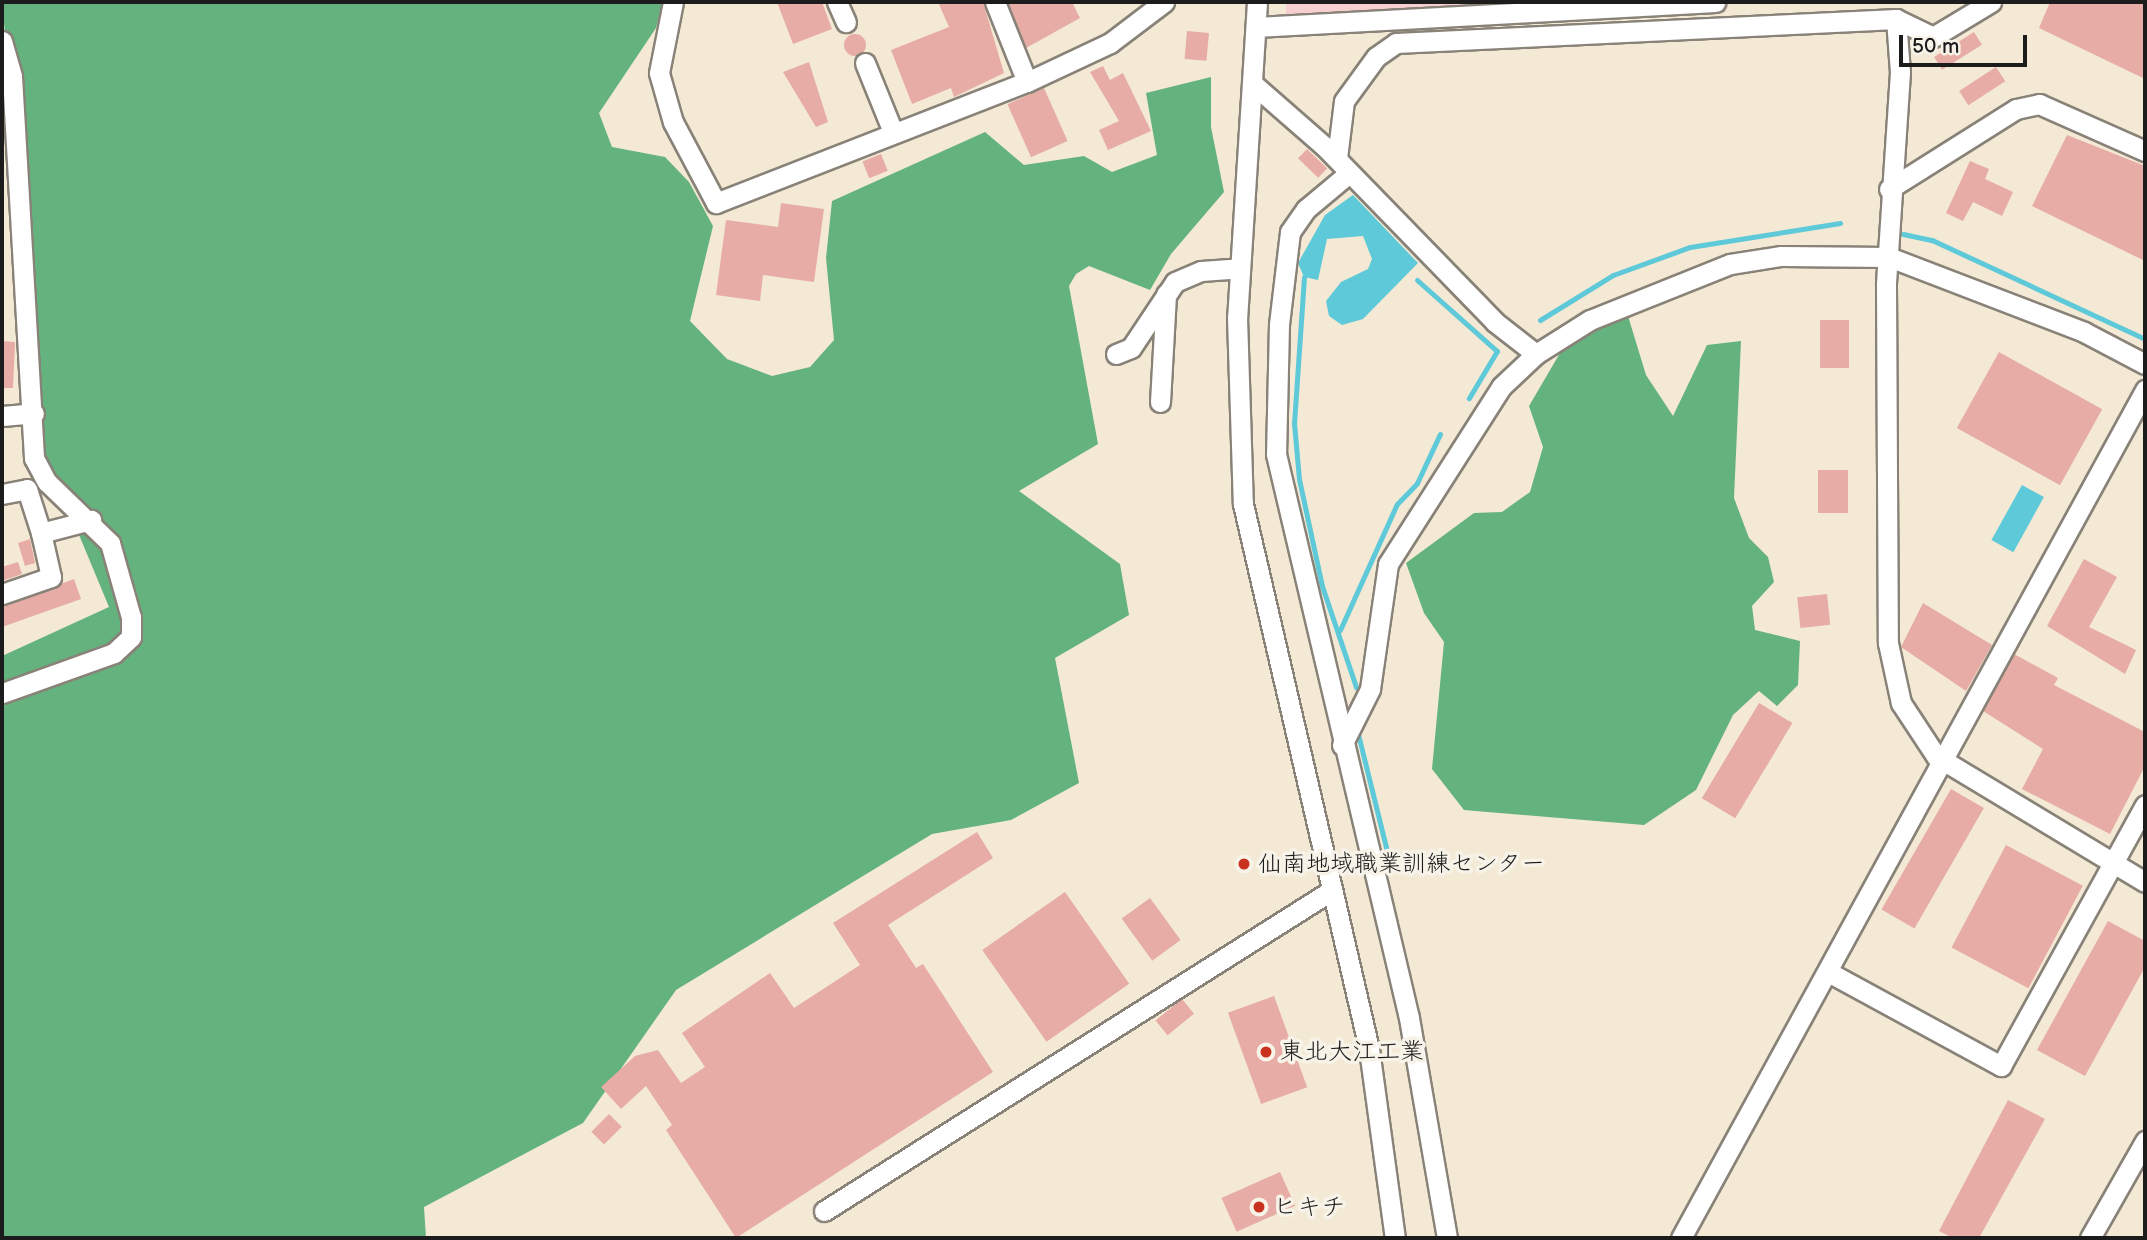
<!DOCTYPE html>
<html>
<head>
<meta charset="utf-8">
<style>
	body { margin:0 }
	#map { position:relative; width:2147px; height:1240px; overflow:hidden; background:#f4e9d4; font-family:"Balsamiq Sans","Klee One",sans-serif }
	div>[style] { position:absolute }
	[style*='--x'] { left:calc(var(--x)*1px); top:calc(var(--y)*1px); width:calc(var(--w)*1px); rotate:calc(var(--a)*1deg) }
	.built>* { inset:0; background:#f7cfd1 }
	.forest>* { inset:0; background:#64b27d }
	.water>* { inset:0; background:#5ec9d8; transform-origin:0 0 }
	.stream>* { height:5px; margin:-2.5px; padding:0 2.5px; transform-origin:2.5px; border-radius:2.5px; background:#5ec9d8 }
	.building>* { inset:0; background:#e6aca5; transform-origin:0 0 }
	.round { border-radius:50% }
	.roads { filter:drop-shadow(2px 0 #888278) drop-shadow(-2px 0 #888278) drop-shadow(0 2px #888278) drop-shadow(0 -2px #888278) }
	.minor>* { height:19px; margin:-9.5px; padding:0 9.5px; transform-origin:9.5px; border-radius:9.5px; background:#fff }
	.dots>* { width:19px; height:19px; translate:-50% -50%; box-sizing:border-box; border:4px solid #f7f3e8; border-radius:50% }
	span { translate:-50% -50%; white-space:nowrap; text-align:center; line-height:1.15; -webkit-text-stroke:7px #f7f3e8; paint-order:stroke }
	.poi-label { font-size:24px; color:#1c1c1c }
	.left { translate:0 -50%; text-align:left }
	.frame { position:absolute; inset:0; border:4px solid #1c1c1c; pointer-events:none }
	.scale { position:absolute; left:1899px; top:35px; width:128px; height:32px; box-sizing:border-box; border:4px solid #1c1c1c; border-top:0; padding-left:9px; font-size:21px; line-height:24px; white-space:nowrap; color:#1c1c1c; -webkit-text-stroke:5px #f7f3e8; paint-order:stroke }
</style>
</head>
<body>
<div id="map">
	<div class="built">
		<div style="clip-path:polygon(1286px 2px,1501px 2px,1286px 17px)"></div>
	</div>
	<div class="forest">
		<div style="clip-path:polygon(2px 2px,663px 2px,656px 28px,599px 113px,612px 147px,665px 157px,689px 182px,713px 226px,690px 321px,727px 359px,772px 376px,810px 367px,834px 340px,826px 258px,832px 201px,985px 132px,1024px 165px,1084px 156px,1112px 172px,1157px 155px,1146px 93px,1211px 77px,1211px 127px,1224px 192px,1171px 254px,1150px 290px,1089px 266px,1076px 274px,1069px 286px,1098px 444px,1019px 491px,1120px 564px,1129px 615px,1055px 658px,1079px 783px,1011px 820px,932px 834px,676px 990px,583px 1123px,424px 1207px,426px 1238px,2px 1238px,2px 656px,109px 607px,45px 453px)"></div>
		<div style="clip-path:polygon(1628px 316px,1646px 375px,1673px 416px,1707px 345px,1741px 341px,1734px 498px,1749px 538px,1768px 557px,1774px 582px,1752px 606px,1755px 630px,1800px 641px,1798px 685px,1777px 706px,1759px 691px,1733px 715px,1696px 790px,1644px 825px,1464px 810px,1432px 769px,1444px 642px,1424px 613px,1406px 563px,1474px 513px,1502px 512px,1530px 492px,1543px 447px,1529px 406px,1570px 336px)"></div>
	</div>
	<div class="water">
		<div style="clip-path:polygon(1353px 195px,1418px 263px,1363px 319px,1342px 325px,1329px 316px,1326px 301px,1341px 282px,1368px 269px,1372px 259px,1363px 236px,1327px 239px,1318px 280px,1304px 277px,1298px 263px,1325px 215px)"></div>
		<div style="left:2022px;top:485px;width:25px;height:63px;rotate:29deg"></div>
	</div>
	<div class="stream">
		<div style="--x:1903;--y:234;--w:30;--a:12"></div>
		<div style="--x:1932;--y:240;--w:235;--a:24.9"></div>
		<div style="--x:1304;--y:277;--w:146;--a:93.9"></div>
		<div style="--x:1294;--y:423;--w:56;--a:84.9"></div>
		<div style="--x:1299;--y:479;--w:109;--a:77.9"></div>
		<div style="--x:1322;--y:586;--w:107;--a:71.4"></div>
		<div style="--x:1417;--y:280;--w:107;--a:41.6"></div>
		<div style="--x:1497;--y:351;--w:55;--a:120.8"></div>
		<div style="--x:1540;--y:320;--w:86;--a:-31.7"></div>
		<div style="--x:1613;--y:275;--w:82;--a:-20"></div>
		<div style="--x:1690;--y:247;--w:152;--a:-9.1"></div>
		<div style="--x:1340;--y:630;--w:138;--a:-65.7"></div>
		<div style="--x:1397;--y:504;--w:29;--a:-46"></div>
		<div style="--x:1417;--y:483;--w:54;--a:-64.9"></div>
		<div style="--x:1357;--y:730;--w:133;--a:76.1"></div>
	</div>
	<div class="building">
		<div style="clip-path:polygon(777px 2px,822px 2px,832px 29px,793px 44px)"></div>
		<div style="clip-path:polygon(938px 2px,983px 2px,1004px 73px,954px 97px,951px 88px,912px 104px,891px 50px,949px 27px)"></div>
		<div style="clip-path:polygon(1008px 2px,1072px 2px,1080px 18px,1026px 48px)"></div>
		<div style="clip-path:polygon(2050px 2px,2145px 2px,2145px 79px,2039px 28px)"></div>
		<div style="left:1187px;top:31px;width:22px;height:28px;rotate:5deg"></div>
		<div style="left:1974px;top:32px;width:15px;height:47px;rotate:58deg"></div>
		<div class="round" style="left:844px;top:34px;width:22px;height:22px"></div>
		<div style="clip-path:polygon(809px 62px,828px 122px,816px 127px,783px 72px)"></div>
		<div style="clip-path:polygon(1103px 66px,1110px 80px,1123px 73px,1151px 131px,1108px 150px,1099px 130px,1119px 121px,1090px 72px)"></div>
		<div style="left:1996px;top:67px;width:17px;height:44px;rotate:57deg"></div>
		<div style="left:1044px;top:88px;width:58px;height:40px;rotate:66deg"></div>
		<div style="clip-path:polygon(2067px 135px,2145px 166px,2145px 261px,2032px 206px)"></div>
		<div style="left:1307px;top:149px;width:28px;height:13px;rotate:44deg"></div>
		<div style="left:881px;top:154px;width:18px;height:20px;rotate:68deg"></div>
		<div style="clip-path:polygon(1970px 161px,1989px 169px,1985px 179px,2013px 192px,2002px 216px,1973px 202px,1963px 221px,1946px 213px)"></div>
		<div style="clip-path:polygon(781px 203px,824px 209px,814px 282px,763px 275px,760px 301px,716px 295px,726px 220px,778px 227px)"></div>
		<div style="left:1820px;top:320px;width:29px;height:48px"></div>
		<div style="clip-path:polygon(2px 341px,15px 342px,13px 388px,2px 388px)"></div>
		<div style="left:1999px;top:352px;width:118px;height:87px;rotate:29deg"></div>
		<div style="left:1848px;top:470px;width:43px;height:30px;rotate:90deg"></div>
		<div style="clip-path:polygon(30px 539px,35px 563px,25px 566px,18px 543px)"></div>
		<div style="clip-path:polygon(2084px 559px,2117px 577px,2089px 627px,2136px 650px,2125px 674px,2047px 626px)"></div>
		<div style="clip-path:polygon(18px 562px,22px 574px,2px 581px,2px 567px)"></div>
		<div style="clip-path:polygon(74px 579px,81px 599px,2px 627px,2px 606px)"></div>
		<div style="left:1827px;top:594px;width:31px;height:30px;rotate:84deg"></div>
		<div style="clip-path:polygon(1923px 603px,1992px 645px,1966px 691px,1901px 647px)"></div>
		<div style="clip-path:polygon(2014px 654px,2058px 678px,2054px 685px,2145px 732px,2145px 766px,2110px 834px,2022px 789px,2043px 749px,1983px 711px)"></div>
		<div style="left:1759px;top:703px;width:39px;height:111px;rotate:31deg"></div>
		<div style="left:1951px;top:789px;width:38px;height:139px;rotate:30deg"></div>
		<div style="clip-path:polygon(977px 832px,993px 858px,888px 925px,916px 968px,923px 964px,993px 1072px,736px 1238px,666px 1130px,672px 1125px,646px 1086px,621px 1109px,601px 1087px,635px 1056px,658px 1050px,681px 1083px,705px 1067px,682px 1033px,770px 973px,794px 1008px,860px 965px,833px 923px)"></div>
		<div style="left:2006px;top:845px;width:87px;height:116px;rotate:28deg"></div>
		<div style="left:1065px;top:892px;width:112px;height:101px;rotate:55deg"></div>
		<div style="left:1150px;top:898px;width:52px;height:35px;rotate:54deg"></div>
		<div style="clip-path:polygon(2108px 921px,2145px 941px,2145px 967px,2085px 1076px,2037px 1050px)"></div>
		<div style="left:1274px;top:996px;width:97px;height:49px;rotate:70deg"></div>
		<div style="left:1182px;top:999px;width:19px;height:34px;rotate:51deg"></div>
		<div style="clip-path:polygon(2008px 1100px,2045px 1119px,1979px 1238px,1953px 1238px,1939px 1231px)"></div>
		<div style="left:609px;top:1114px;width:18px;height:25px;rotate:45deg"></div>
		<div style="left:1280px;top:1172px;width:37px;height:64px;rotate:66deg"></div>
	</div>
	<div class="roads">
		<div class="minor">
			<div style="--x:673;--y:2;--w:72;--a:101.2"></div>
			<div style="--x:659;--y:73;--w:51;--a:74.1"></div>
			<div style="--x:673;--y:122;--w:92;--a:62"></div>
			<div style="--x:716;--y:203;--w:334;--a:-21.3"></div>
			<div style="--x:1027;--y:82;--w:92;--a:-25.2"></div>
			<div style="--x:1110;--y:43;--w:68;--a:-37.2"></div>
			<div style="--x:837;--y:2;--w:22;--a:66"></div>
			<div style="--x:995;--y:2;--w:86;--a:68.2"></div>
			<div style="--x:1257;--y:2;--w:316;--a:93.6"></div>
			<div style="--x:1237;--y:317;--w:187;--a:88.2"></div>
			<div style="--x:1243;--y:504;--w:559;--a:76.98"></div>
			<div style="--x:1369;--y:1049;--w:191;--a:82.2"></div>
			<div style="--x:1896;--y:19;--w:53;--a:85.7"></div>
			<div style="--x:1900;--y:72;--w:213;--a:93.8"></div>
			<div style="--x:1886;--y:285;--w:358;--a:89.7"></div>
			<div style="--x:1888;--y:643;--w:61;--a:77.8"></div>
			<div style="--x:1901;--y:703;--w:64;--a:56.6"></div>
			<div style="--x:1936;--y:756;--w:244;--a:31.1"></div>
			<div style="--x:1256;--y:27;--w:460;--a:-3.1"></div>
			<div style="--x:2;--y:41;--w:36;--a:74"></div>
			<div style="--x:12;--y:76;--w:383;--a:86.7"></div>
			<div style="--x:34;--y:458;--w:27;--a:62"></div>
			<div style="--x:47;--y:482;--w:88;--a:44.1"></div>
			<div style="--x:110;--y:543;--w:77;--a:74.2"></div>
			<div style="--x:131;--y:617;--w:20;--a:90"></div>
			<div style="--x:131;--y:637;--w:23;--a:137"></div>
			<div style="--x:114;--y:653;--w:119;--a:160.3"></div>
			<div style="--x:865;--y:63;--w:74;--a:67.9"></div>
			<div style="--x:1253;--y:84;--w:94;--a:41.1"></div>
			<div style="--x:1324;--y:146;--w:245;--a:45.8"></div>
			<div style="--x:1495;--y:322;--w:52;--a:38"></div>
			<div style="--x:1337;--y:158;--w:57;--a:-83"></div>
			<div style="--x:1344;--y:101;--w:54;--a:-54"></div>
			<div style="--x:1376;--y:57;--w:24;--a:-35"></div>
			<div style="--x:1396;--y:43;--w:501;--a:-2.75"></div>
			<div style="--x:1896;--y:19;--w:41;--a:25.9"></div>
			<div style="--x:1933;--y:37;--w:68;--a:-31.1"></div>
			<div style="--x:1348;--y:174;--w:55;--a:140.2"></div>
			<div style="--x:1306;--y:209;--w:28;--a:125"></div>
			<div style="--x:1290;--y:232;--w:93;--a:96.8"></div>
			<div style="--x:1279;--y:324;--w:130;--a:91.3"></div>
			<div style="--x:1276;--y:454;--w:579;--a:76.73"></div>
			<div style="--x:1409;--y:1018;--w:223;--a:80.2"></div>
			<div style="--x:1889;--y:189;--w:150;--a:-32.2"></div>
			<div style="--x:2016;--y:109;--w:24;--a:-12"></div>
			<div style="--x:2039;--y:104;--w:116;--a:23.9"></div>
			<div style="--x:1116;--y:354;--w:16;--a:-22"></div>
			<div style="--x:1131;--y:348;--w:79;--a:-56.3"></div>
			<div style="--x:1175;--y:282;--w:28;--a:-23"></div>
			<div style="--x:1201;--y:271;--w:39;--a:-4"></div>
			<div style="--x:1160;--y:402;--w:108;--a:-86.8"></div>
			<div style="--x:2;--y:416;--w:32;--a:-5"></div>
			<div style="--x:2;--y:494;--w:25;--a:-11"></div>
			<div style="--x:27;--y:489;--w:46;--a:72.3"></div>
			<div style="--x:2;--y:594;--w:52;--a:-19.1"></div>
			<div style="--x:51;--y:577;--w:45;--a:-102.8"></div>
			<div style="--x:41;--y:533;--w:52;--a:-14.6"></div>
			<div style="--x:1342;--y:745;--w:63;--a:-63.4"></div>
			<div style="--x:1370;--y:689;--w:126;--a:-81.8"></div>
			<div style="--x:1388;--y:564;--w:211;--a:-57.4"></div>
			<div style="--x:1502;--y:386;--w:47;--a:-43.3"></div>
			<div style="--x:1536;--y:354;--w:64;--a:-32.2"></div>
			<div style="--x:1590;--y:320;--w:151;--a:-21.8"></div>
			<div style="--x:1730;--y:264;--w:52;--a:-8.9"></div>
			<div style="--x:1781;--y:256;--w:108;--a:0.5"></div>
			<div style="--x:1889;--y:257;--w:209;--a:21"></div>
			<div style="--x:2084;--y:332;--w:69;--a:27.7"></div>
			<div style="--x:1828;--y:972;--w:197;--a:28.5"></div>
			<div style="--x:2001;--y:1066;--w:298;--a:-61.1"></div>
			<div style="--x:824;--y:1211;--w:597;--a:-32.28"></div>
			<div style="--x:1681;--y:1238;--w:967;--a:-61.31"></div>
			<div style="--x:2090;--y:1238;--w:112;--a:-60.4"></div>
		</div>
	</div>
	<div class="dots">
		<div style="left:1244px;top:864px;background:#c8321e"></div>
		<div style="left:1266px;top:1052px;background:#c8321e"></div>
		<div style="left:1259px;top:1207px;background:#c8321e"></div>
	</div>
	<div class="poi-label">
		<span class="left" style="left:1258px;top:864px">仙南地域職業訓練センター</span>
		<span class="left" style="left:1280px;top:1052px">東北大江工業</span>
		<span class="left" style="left:1273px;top:1207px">ヒキチ</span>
	</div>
	<div class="frame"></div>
	<div class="scale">50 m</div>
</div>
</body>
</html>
